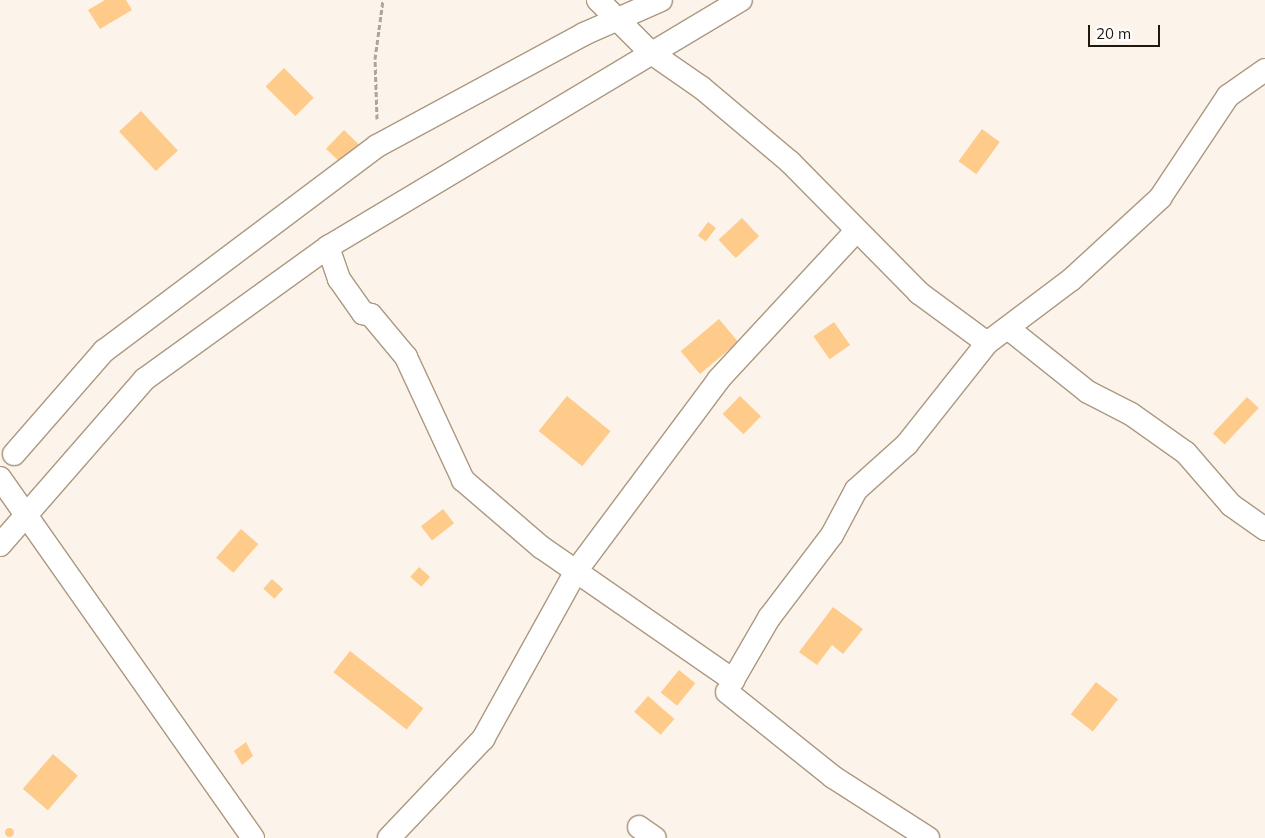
<!DOCTYPE html>
<html>
<head>
<meta charset="utf-8">
<style>
	body { margin:0 }
	#map { position:relative; width:1265px; height:838px; overflow:hidden; background:#fcf4ea; font-family:Mulish,sans-serif }
	div>[style] { position:absolute }
	[style*='--x'] { left:calc(var(--x)*1px); top:calc(var(--y)*1px); width:calc(var(--w)*1px); rotate:calc(var(--a)*1deg) }
	.building>* { inset:0; background:#ffcb8a; transform-origin:0 0 }
	.round { border-radius:50% }
	.path>* { height:3px; margin-top:-1.5px; transform-origin:0; background:repeating-linear-gradient(90deg,#ada59b 0 5px,transparent 0 7.5px) }
	.roads { filter:drop-shadow(1px 0 #ac9880) drop-shadow(-1px 0 #ac9880) drop-shadow(0 1px #ac9880) drop-shadow(0 -1px #ac9880) }
	.street>* { height:22px; margin:-11px; padding:0 11px; transform-origin:11px; border-radius:11px; background:#fff }
	span { translate:-50% -50%; white-space:nowrap; text-align:center; line-height:1.15; -webkit-text-stroke:5px #fff; paint-order:stroke }
	.scale { position:absolute; left:1088px; top:25px; width:72px; height:22px; box-sizing:border-box; border:2px solid #1f180f; border-top:0; padding-left:6px; font-size:15px; line-height:18px; white-space:nowrap; color:#1f180f; -webkit-text-stroke:4px #fff; paint-order:stroke }
</style>
</head>
<body>
<div id="map">
	<div class="building">
		<div style="clip-path:polygon(105px 0,126px 0,132px 10px,100px 29px,88px 10px)"></div>
		<div style="left:284px;top:68px;width:42px;height:26px;rotate:45deg"></div>
		<div style="left:141px;top:111px;width:54px;height:30px;rotate:47deg"></div>
		<div style="left:982px;top:129px;width:22px;height:40px;rotate:36deg"></div>
		<div style="left:344px;top:130px;width:29px;height:26px;rotate:44deg"></div>
		<div style="left:742px;top:218px;width:25px;height:32px;rotate:47deg"></div>
		<div style="left:708px;top:222px;width:10px;height:17px;rotate:37deg"></div>
		<div style="left:719px;top:319px;width:30px;height:50px;rotate:50deg"></div>
		<div style="left:834px;top:322px;width:28px;height:25px;rotate:55deg"></div>
		<div style="left:567px;top:396px;width:56px;height:45px;rotate:39deg"></div>
		<div style="left:740px;top:396px;width:29px;height:25px;rotate:44deg"></div>
		<div style="left:1247px;top:397px;width:16px;height:50px;rotate:43deg"></div>
		<div style="left:443px;top:509px;width:18px;height:28px;rotate:52deg"></div>
		<div style="left:241px;top:529px;width:23px;height:38px;rotate:41deg"></div>
		<div style="left:419px;top:567px;width:15px;height:13px;rotate:42deg"></div>
		<div style="left:272px;top:579px;width:15px;height:13px;rotate:42deg"></div>
		<div style="clip-path:polygon(833px 607px,863px 629px,843px 654px,832px 645px,817px 665px,799px 652px)"></div>
		<div style="left:350px;top:651px;width:93px;height:27px;rotate:38deg"></div>
		<div style="left:679px;top:670px;width:21px;height:29px;rotate:39deg"></div>
		<div style="left:1096px;top:682px;width:28px;height:41px;rotate:38deg"></div>
		<div style="left:648px;top:696px;width:35px;height:21px;rotate:41deg"></div>
		<div style="clip-path:polygon(246px 742px,253px 756px,242px 765px,234px 751px)"></div>
		<div style="left:53px;top:754px;width:33px;height:46px;rotate:41deg"></div>
		<div class="round" style="left:4.5px;top:827.5px;width:9px;height:9px"></div>
	</div>
	<div class="path">
		<div style="--x:377;--y:119;--w:60;--a:-91.9"></div>
		<div style="--x:375;--y:59;--w:60;--a:-82.3"></div>
	</div>
	<div class="roads">
		<div class="street">
			<div style="--x:598;--y:0;--w:74;--a:45"></div>
			<div style="--x:650;--y:52;--w:63;--a:34.7"></div>
			<div style="--x:702;--y:88;--w:115;--a:40.1"></div>
			<div style="--x:790;--y:162;--w:184;--a:45.4"></div>
			<div style="--x:919;--y:293;--w:84;--a:36.3"></div>
			<div style="--x:328;--y:247;--w:34;--a:71"></div>
			<div style="--x:339;--y:279;--w:42;--a:54.8"></div>
			<div style="--x:363;--y:313;--w:8;--a:14"></div>
			<div style="--x:371;--y:315;--w:55;--a:50.2"></div>
			<div style="--x:406;--y:357;--w:136;--a:65.1"></div>
			<div style="--x:463;--y:480;--w:103;--a:40.7"></div>
			<div style="--x:541;--y:547;--w:234;--a:34.7"></div>
			<div style="--x:733;--y:680;--w:72;--a:-59.9"></div>
			<div style="--x:769;--y:618;--w:104;--a:-52.8"></div>
			<div style="--x:832;--y:535;--w:51;--a:-61.9"></div>
			<div style="--x:856;--y:490;--w:69;--a:-42"></div>
			<div style="--x:907;--y:444;--w:129;--a:-51.6"></div>
			<div style="--x:987;--y:343;--w:106;--a:-37"></div>
			<div style="--x:1072;--y:279;--w:120;--a:-42.6"></div>
			<div style="--x:1160;--y:198;--w:123;--a:-56.3"></div>
			<div style="--x:1228;--y:96;--w:45;--a:-35.1"></div>
			<div style="--x:1009;--y:329;--w:101;--a:38.6"></div>
			<div style="--x:1088;--y:392;--w:48;--a:27.1"></div>
			<div style="--x:1131;--y:414;--w:67;--a:35.3"></div>
			<div style="--x:1186;--y:453;--w:69;--a:49.1"></div>
			<div style="--x:1231;--y:505;--w:42;--a:35.2"></div>
			<div style="--x:14;--y:454;--w:137;--a:-48.9"></div>
			<div style="--x:104;--y:351;--w:341;--a:-36.9"></div>
			<div style="--x:377;--y:146;--w:235;--a:-28.4"></div>
			<div style="--x:584;--y:34;--w:84;--a:-23.8"></div>
			<div style="--x:0;--y:478;--w:440;--a:54.9"></div>
			<div style="--x:0;--y:545;--w:220;--a:-48.9"></div>
			<div style="--x:145;--y:379;--w:226;--a:-35.8"></div>
			<div style="--x:328;--y:247;--w:481;--a:-30.9"></div>
			<div style="--x:727;--y:692;--w:136;--a:38.7"></div>
			<div style="--x:833;--y:777;--w:113;--a:32.7"></div>
			<div style="--x:639;--y:827;--w:19;--a:35"></div>
			<div style="--x:389;--y:838;--w:137;--a:-46.5"></div>
			<div style="--x:483;--y:739;--w:192;--a:-61"></div>
			<div style="--x:576;--y:571;--w:239;--a:-53.3"></div>
			<div style="--x:719;--y:379;--w:200;--a:-47.2"></div>
		</div>
	</div>
	<div class="scale">20 m</div>
</div>
</body>
</html>
